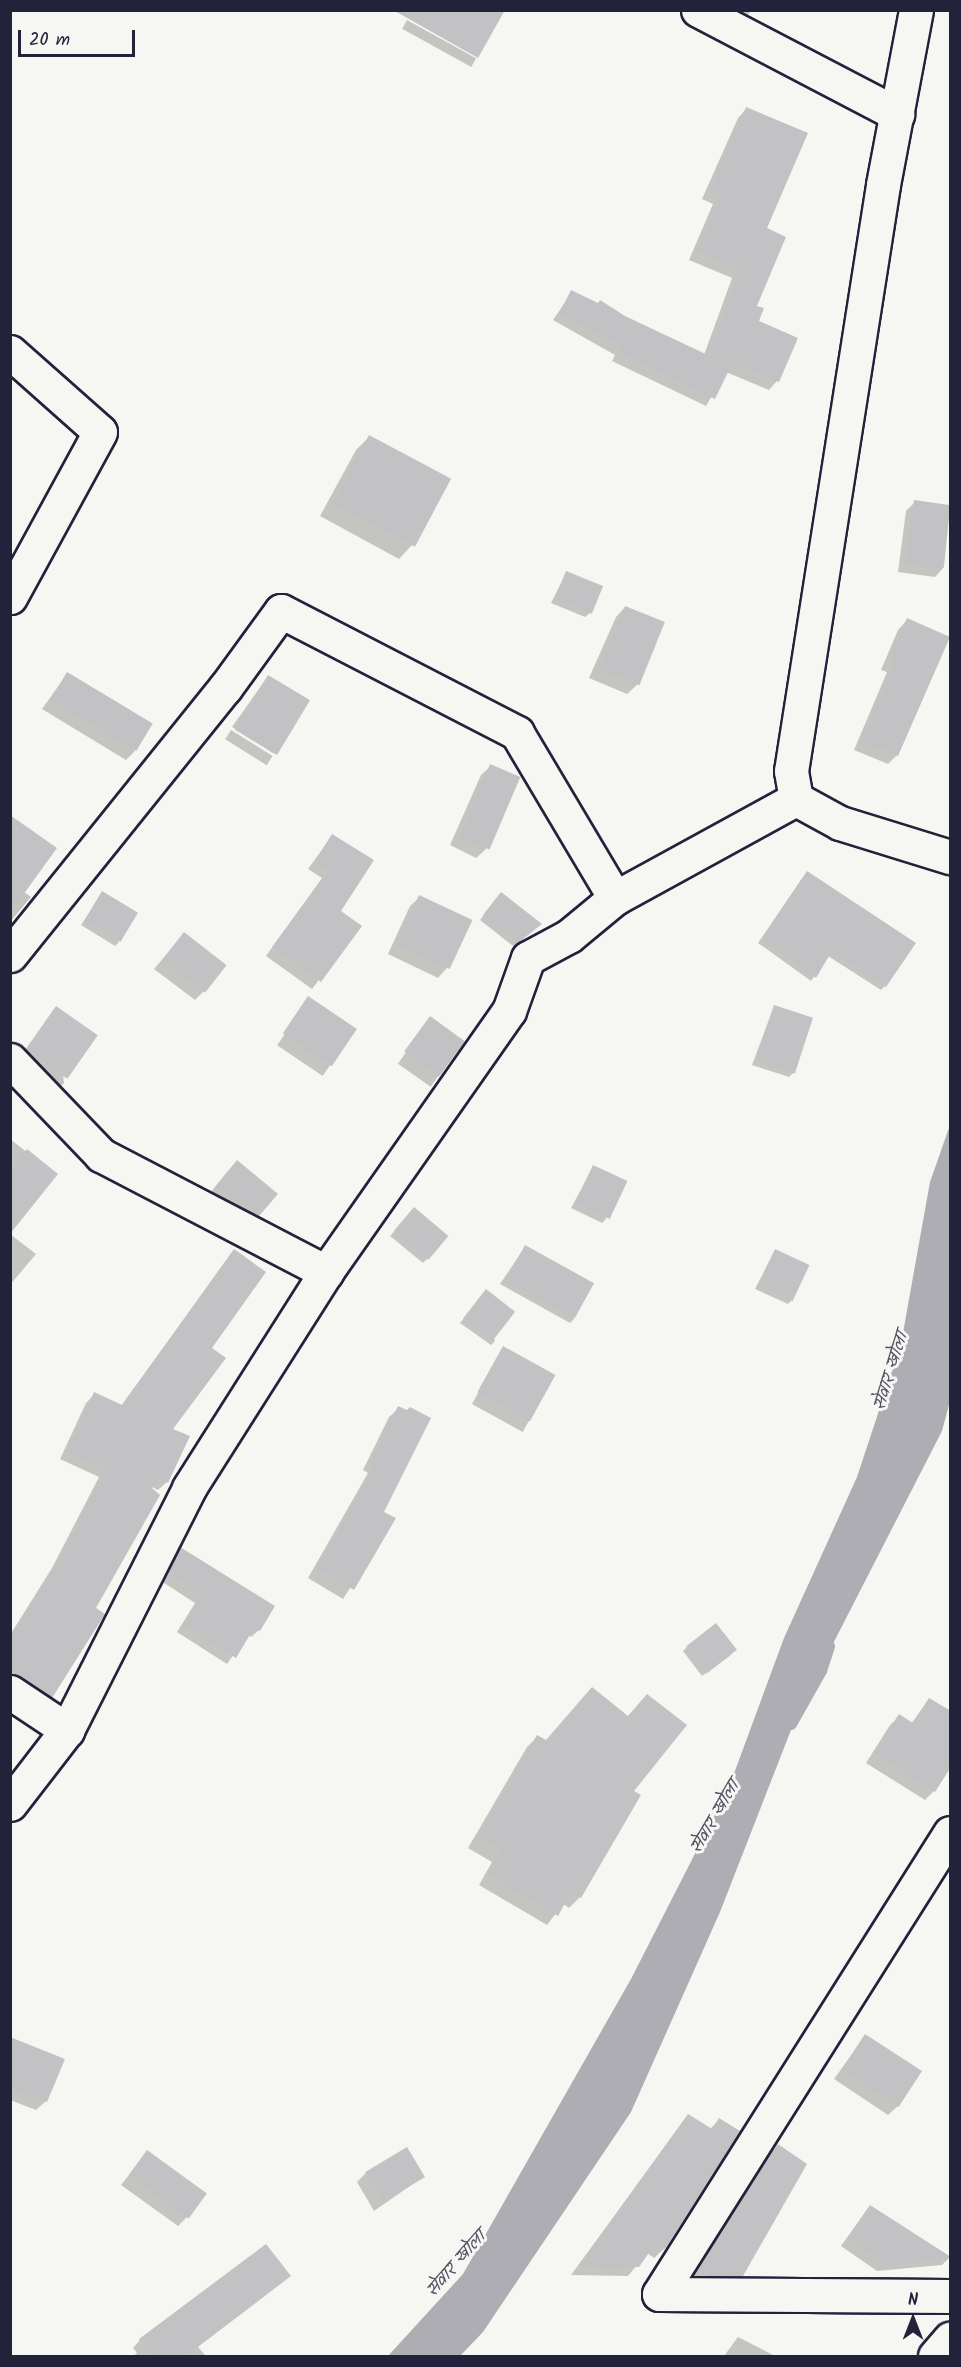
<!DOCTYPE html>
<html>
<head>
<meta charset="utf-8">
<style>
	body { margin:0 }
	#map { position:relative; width:961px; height:2367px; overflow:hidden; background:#f6f6f2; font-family:Kalam,"Playpen Sans Deva",sans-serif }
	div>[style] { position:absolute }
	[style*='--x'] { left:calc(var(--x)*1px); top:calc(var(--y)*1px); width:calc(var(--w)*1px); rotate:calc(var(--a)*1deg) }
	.water>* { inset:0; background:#adadb3 }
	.shadow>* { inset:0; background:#0003; transform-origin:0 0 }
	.stream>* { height:12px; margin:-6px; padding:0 6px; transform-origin:6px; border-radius:6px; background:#adadb3 }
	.building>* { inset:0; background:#c2c2c4; transform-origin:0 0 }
	.roads { filter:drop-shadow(2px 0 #22223b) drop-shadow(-2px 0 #22223b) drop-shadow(0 2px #22223b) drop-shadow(0 -2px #22223b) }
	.minor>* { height:33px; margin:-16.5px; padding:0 16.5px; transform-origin:16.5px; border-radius:16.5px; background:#f6f6f2 }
	.tertiary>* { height:33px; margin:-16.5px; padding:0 16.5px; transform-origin:16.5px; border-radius:16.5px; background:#f6f6f2 }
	span { translate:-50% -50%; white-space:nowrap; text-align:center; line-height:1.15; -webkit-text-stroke:6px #f6f6f2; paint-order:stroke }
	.water-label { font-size:18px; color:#535365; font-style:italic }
	.frame { position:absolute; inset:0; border:12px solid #22223b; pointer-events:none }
	.north { position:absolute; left:883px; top:2289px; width:60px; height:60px; -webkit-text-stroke:4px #f6f6f2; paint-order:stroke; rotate:0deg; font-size:16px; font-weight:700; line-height:24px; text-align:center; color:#22223b }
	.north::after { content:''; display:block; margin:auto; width:21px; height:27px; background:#22223b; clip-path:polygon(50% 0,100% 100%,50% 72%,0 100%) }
	.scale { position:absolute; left:18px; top:30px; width:117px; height:27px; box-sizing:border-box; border:3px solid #22223b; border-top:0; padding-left:8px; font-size:18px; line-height:21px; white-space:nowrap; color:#22223b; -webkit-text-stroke:4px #f6f6f2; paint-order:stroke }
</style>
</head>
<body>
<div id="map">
	<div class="water">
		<div style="clip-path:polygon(950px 1125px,950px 1401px,942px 1431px,798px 1712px,720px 1912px,631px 2112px,483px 2332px,460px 2356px,388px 2356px,463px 2274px,631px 1979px,729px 1787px,784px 1638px,857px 1477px,901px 1344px,930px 1182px)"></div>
	</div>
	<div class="shadow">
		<div style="clip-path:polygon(714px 10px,752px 10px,740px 24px)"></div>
		<div style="left:407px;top:20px;width:79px;height:10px;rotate:29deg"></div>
		<div style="clip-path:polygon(746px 109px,765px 229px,754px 306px,777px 381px,769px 390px,726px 372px,706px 406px,612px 361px,615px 355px,553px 320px,572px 292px,704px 355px,732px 278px,689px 260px,713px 204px,702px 199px,738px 118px)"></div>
		<div style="clip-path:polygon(369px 437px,449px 480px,412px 545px,399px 559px,320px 516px,356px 450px)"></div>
		<div style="clip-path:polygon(915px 502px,950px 507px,944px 567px,935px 577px,898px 572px,906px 511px)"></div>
		<div style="clip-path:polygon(566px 573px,590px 613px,585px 617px,551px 603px)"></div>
		<div style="clip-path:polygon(625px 607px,637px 685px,627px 694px,589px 678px,616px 617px)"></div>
		<div style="clip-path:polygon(907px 620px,897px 755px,888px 764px,854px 750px,887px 672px,881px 670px,898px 630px)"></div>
		<div style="clip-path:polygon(67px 674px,135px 751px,126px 760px,42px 709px)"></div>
		<div style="clip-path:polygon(268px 676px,273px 753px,232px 727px)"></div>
		<div style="left:231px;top:730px;width:49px;height:11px;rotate:32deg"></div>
		<div style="clip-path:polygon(491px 766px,518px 778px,486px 849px,476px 858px,450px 845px,481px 775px)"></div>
		<div style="clip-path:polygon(10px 817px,24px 892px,31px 897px,10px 922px)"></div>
		<div style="clip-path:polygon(332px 836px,339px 912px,360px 926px,312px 989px,266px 956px,322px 878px,308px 869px)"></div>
		<div style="clip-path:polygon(803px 877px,885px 986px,881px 990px,828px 956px,811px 981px,758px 943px)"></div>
		<div style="clip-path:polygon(103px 893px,119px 942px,115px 946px,81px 925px)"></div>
		<div style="clip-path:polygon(420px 897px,470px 921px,447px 968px,438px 978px,388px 954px,410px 906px)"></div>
		<div style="clip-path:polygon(497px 898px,536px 928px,513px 946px,480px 920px)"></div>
		<div style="clip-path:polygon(184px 934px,204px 991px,195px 1000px,154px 969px)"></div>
		<div style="left:309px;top:998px;width:55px;height:57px;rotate:34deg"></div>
		<div style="clip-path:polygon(774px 1006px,793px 1073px,789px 1077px,752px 1065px)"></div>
		<div style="clip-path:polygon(56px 1008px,64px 1083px,55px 1092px,18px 1060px)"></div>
		<div style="left:430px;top:1018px;width:40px;height:56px;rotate:35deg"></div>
		<div style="clip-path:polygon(10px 1139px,56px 1175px,10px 1230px)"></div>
		<div style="clip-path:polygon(593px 1167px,606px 1219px,602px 1223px,571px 1208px)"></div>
		<div style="clip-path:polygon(228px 1171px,258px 1215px,249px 1224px,207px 1197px)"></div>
		<div style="clip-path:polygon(410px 1213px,427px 1259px,423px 1263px,390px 1236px)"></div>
		<div style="clip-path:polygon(10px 1234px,36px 1254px,10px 1285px)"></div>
		<div style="clip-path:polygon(525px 1247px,574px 1319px,570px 1323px,500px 1284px)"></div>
		<div style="clip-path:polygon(775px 1250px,792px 1300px,788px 1304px,755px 1289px)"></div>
		<div style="clip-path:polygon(234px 1251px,210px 1348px,171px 1429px,167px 1482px,158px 1490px,148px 1485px,94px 1609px,51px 1697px,43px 1705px,10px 1684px,10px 1635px,52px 1568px,99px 1477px,60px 1459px,86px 1403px,95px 1394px,121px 1406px)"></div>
		<div style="clip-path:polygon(482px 1296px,495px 1341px,491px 1345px,460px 1323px)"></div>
		<div style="left:503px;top:1348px;width:58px;height:64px;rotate:29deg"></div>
		<div style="clip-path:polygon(399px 1408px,383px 1512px,394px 1519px,343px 1599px,308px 1578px,368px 1473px,363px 1470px,389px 1417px)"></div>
		<div style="clip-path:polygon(180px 1549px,259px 1630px,251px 1637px,248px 1635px,227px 1664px,177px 1632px,195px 1603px,161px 1581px)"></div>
		<div style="clip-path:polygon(687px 1647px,731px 1655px,702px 1676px,683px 1651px)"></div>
		<div style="clip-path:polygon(647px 1696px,632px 1792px,639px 1795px,580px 1897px,569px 1908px,563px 1904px,547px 1925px,479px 1885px,492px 1862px,468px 1848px,527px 1747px,537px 1737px,545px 1742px,627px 1717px)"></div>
		<div style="clip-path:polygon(929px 1699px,934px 1791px,925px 1800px,866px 1763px,890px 1725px,900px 1716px,911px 1724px)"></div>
		<div style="clip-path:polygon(865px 2036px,898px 2106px,888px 2115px,834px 2079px)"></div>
		<div style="clip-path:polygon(10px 2039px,46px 2101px,36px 2110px,10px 2100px)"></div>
		<div style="clip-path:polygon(689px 2115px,710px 2129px,719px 2120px,738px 2132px,664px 2249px,654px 2258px,647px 2253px,628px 2276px,571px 2275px)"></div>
		<div style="clip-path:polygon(778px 2146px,742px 2275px,733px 2285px,689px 2278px,762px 2162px)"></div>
		<div style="clip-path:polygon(147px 2152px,187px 2217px,178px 2226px,121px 2185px)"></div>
		<div style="clip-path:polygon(366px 2173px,423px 2177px,374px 2211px,357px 2182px)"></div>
		<div style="clip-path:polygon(868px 2209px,949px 2258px,942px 2265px,877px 2271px,841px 2246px)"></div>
		<div style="clip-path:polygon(266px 2246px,198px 2347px,206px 2356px,133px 2356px,137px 2353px,133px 2348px,140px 2340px)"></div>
		<div style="clip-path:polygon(738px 2337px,773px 2355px,724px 2356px)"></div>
	</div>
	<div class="stream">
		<div style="--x:791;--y:1724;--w:61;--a:-60.5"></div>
		<div style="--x:821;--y:1671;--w:26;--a:-72"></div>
	</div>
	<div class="building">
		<div style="clip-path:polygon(393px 10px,505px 10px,478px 58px)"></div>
		<div style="clip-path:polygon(746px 107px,808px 133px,767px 228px,786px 237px,757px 306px,764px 308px,759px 321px,798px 338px,779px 382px,709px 353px,740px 269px,697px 251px,721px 195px,710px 190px)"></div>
		<div style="clip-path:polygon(571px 290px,598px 303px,600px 300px,625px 316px,731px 366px,715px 399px,620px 353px,623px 347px,560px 312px)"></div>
		<div style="left:369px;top:435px;width:93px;height:77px;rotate:28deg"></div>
		<div style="left:914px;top:500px;width:37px;height:64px;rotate:8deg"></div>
		<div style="left:566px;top:571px;width:40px;height:30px;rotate:22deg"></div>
		<div style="left:625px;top:606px;width:43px;height:68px;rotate:22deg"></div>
		<div style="clip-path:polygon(907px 618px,950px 637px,898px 756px,862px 740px,895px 663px,889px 660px)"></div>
		<div style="left:67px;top:672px;width:100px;height:32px;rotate:31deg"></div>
		<div style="left:268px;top:675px;width:49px;height:64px;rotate:31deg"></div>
		<div style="left:490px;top:764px;width:33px;height:79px;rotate:23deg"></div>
		<div style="clip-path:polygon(10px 815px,57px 848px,10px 913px)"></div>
		<div style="clip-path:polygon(332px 834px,374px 860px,341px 911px,362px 926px,321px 982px,272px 947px,329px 870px,315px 861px)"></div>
		<div style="clip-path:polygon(807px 871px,916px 943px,886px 987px,832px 951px,816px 978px,762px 938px)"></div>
		<div style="left:102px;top:891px;width:42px;height:34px;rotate:31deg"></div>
		<div style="clip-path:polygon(501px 892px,542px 924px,518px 943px,483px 915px)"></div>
		<div style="left:419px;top:895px;width:59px;height:54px;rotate:25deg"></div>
		<div style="left:184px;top:932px;width:54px;height:35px;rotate:38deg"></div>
		<div style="left:308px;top:996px;width:59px;height:45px;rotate:34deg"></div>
		<div style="left:774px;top:1005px;width:41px;height:59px;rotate:18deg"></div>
		<div style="left:56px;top:1006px;width:51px;height:53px;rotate:35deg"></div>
		<div style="left:430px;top:1016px;width:43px;height:44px;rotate:36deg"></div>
		<div style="clip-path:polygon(27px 1149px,58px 1174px,10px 1234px,10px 1170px)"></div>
		<div style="clip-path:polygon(237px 1160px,278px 1194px,259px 1216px,215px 1187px)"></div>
		<div style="left:593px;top:1165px;width:38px;height:42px;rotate:25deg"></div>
		<div style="left:414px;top:1207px;width:45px;height:31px;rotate:40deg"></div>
		<div style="left:525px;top:1245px;width:79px;height:40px;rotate:29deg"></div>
		<div style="clip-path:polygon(234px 1249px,266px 1272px,212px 1348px,226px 1358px,173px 1429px,190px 1436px,168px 1483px,160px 1478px,152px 1488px,160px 1495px,96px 1608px,105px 1614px,52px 1698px,10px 1673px,10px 1638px,60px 1558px,106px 1468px,67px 1451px,94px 1392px,122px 1405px)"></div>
		<div style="left:775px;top:1249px;width:38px;height:40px;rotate:25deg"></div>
		<div style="left:486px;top:1289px;width:37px;height:37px;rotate:38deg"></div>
		<div style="left:503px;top:1346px;width:60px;height:53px;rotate:29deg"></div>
		<div style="clip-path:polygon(398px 1406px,407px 1410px,410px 1407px,431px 1418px,384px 1512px,396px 1518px,354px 1590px,316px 1569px,376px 1464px,371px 1461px)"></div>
		<div style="clip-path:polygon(180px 1547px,275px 1606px,260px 1631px,254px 1628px,236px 1658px,183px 1624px,202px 1595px,167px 1573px)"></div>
		<div style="left:716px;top:1623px;width:34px;height:38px;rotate:52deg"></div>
		<div style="clip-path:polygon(592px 1687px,628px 1716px,647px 1694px,687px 1725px,634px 1791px,641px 1795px,581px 1898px,571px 1892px,558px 1916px,488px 1874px,502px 1851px,478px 1837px,537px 1735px,546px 1740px)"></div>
		<div style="clip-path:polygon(929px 1698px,951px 1711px,951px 1767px,935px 1792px,874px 1753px,899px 1714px,913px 1723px)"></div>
		<div style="left:865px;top:2034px;width:68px;height:43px;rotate:33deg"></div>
		<div style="clip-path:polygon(10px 2037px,65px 2059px,47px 2102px,10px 2087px)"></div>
		<div style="clip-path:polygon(688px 2114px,712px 2129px,719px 2118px,740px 2131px,665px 2249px,655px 2244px,639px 2267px,578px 2266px)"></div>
		<div style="clip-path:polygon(778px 2144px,807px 2164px,743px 2276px,710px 2276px,697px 2268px)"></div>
		<div style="left:407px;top:2147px;width:35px;height:49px;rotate:59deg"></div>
		<div style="left:147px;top:2150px;width:74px;height:31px;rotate:36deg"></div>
		<div style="clip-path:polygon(870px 2205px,951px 2257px,951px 2258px,888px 2265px,847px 2238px)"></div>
		<div style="clip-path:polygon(266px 2244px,291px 2276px,186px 2356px,153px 2356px,139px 2339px)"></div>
	</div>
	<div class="roads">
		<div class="minor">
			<div style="--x:698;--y:10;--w:225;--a:27.6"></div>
			<div style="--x:10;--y:352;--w:120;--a:41.6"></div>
			<div style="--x:100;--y:432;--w:188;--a:118.6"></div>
			<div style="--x:10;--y:955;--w:343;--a:-51.2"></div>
			<div style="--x:225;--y:688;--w:95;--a:-54"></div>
			<div style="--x:281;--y:611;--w:266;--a:27.3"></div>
			<div style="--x:517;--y:733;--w:192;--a:59.3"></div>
			<div style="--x:10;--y:1060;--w:132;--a:46.2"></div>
			<div style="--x:101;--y:1155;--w:254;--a:27.5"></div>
			<div style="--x:10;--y:1692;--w:69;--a:33.7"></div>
			<div style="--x:10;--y:1804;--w:93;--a:-52.4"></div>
			<div style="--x:67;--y:1730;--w:271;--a:-63.2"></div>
			<div style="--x:189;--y:1488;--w:256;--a:-57.6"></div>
			<div style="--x:326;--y:1272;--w:319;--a:-55"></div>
			<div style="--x:509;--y:1011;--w:56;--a:-70.3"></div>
			<div style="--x:528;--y:958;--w:47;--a:-28.2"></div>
			<div style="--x:569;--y:936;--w:60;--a:-39.6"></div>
			<div style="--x:615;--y:898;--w:206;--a:-28.7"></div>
			<div style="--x:950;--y:1833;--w:545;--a:122.26"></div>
			<div style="--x:659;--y:2294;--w:291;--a:0.4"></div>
			<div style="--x:935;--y:2356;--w:23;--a:-49"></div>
		</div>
		<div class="tertiary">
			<div style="--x:916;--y:10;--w:178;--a:100.7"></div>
			<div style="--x:883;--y:185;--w:593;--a:98.92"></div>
			<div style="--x:791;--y:771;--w:28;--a:80"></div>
			<div style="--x:796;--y:799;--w:50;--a:28.6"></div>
			<div style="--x:840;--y:823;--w:115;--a:17.2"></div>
		</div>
	</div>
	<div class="water-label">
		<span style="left:892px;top:1372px;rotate:-73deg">सेवार खोला</span>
		<span style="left:716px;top:1818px;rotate:-60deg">सेवार खोला</span>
		<span style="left:457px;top:2265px;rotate:-49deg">सेवार खोला</span>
	</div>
	<div class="frame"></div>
	<div class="north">N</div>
	<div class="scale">20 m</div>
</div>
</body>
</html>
